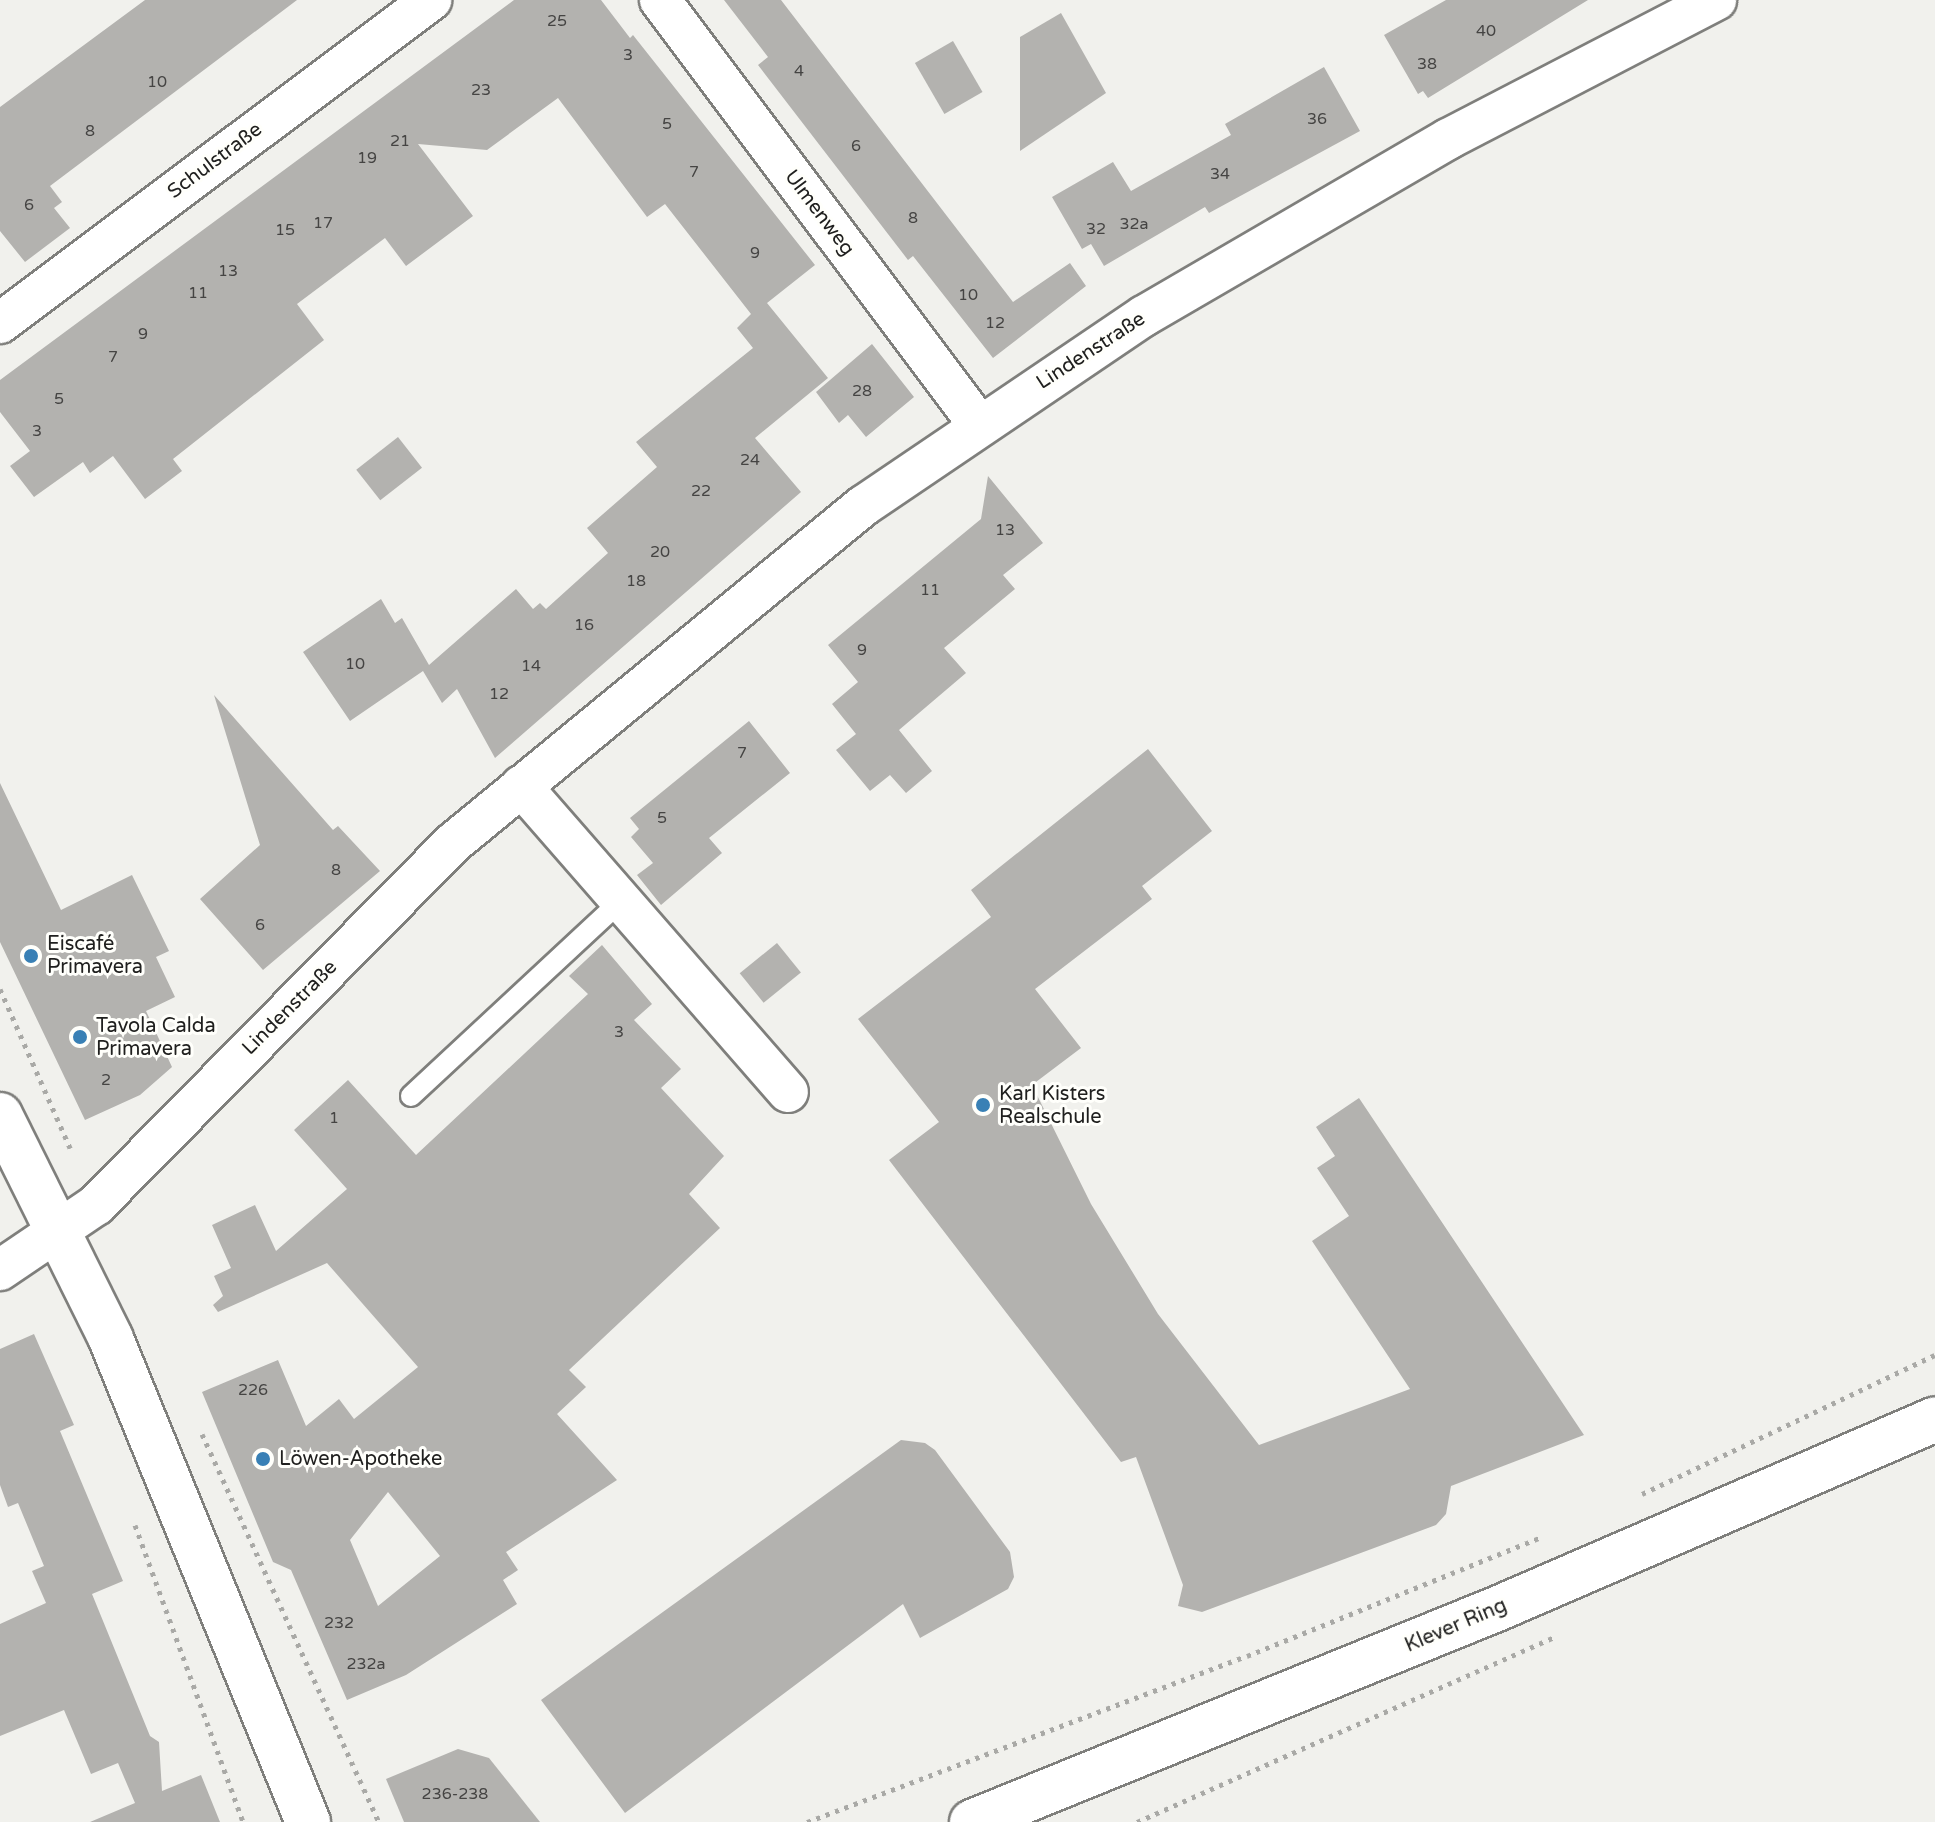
<!DOCTYPE html>
<html>
<head>
<meta charset="utf-8">
<style>
	body { margin:0 }
	#map { position:relative; width:1935px; height:1822px; overflow:hidden; background:#f1f1ed; font-family:"Varela Round",sans-serif }
	div>[style] { position:absolute }
	[style*='--x'] { left:calc(var(--x)*1px); top:calc(var(--y)*1px); width:calc(var(--w)*1px); rotate:calc(var(--a)*1deg) }
	.building>* { inset:0; background:#b3b2af; transform-origin:0 0 }
	.path>* { height:5px; margin-top:-2.5px; transform-origin:0; background:repeating-linear-gradient(90deg,#a9a9a6 0 4px,transparent 0 10px) }
	.roads { filter:drop-shadow(2px 0 #7f7f7c) drop-shadow(-2px 0 #7f7f7c) drop-shadow(0 2px #7f7f7c) drop-shadow(0 -2px #7f7f7c) }
	.service>* { height:20px; margin:-10px; padding:0 10px; transform-origin:10px; border-radius:10px; background:#fff }
	.minor>* { height:40px; margin:-20px; padding:0 20px; transform-origin:20px; border-radius:20px; background:#fff }
	.primary>* { height:44px; margin:-22px; padding:0 22px; transform-origin:22px; border-radius:22px; background:#fff }
	.dots>* { width:22px; height:22px; translate:-50% -50%; box-sizing:border-box; border:4px solid #fffffb; border-radius:50% }
	span { translate:-50% -50%; white-space:nowrap; text-align:center; line-height:1.15; -webkit-text-stroke:6px #fffffb; paint-order:stroke }
	.number-label { font-size:16px; color:#454443 }
	.number-label span { -webkit-text-stroke-width:0 }
	.street-label { font-size:20px; color:#20201f }
	.poi-label { font-size:20px; color:#20201f }
	.left { translate:0 -50%; text-align:left }
</style>
</head>
<body>
<div id="map">
	<div class="building">
		<div style="clip-path:polygon(145px 0,297px 0,50px 186px,62px 202px,54px 208px,70px 228px,25px 262px,0 231px,0 107px)"></div>
		<div style="clip-path:polygon(514px 0,601px 0,630px 38px,633px 35px,815px 265px,767px 303px,828px 378px,755px 438px,801px 492px,495px 758px,457px 689px,442px 703px,423px 671px,350px 721px,303px 652px,381px 599px,395px 623px,402px 618px,429px 665px,516px 589px,533px 609px,540px 603px,546px 609px,608px 553px,587px 528px,657px 467px,636px 442px,753px 348px,737px 328px,751px 314px,665px 204px,647px 217px,558px 98px,487px 150px,418px 144px,473px 216px,406px 266px,385px 238px,297px 304px,324px 340px,173px 459px,182px 471px,145px 499px,113px 456px,90px 473px,83px 462px,34px 497px,10px 466px,30px 451px,0 412px,0 380px)"></div>
		<div style="clip-path:polygon(724px 0,781px 0,1013px 302px,1070px 263px,1086px 286px,993px 358px,913px 256px,908px 260px,758px 65px,768px 57px)"></div>
		<div style="clip-path:polygon(1446px 0,1588px 0,1428px 98px,1423px 91px,1418px 94px,1384px 35px)"></div>
		<div style="clip-path:polygon(1061px 13px,1106px 93px,1020px 151px,1020px 37px)"></div>
		<div style="left:953px;top:41px;width:59px;height:44px;rotate:60deg"></div>
		<div style="clip-path:polygon(1324px 67px,1360px 131px,1209px 213px,1205px 207px,1104px 266px,1091px 244px,1082px 249px,1052px 197px,1113px 162px,1131px 191px,1231px 135px,1225px 124px)"></div>
		<div style="clip-path:polygon(872px 344px,914px 397px,866px 437px,848px 415px,839px 423px,816px 392px)"></div>
		<div style="left:398px;top:437px;width:39px;height:53px;rotate:52deg"></div>
		<div style="clip-path:polygon(988px 476px,1043px 543px,1003px 575px,1015px 589px,944px 648px,966px 673px,899px 730px,932px 771px,906px 793px,890px 775px,870px 791px,836px 750px,856px 734px,832px 704px,858px 682px,828px 645px,981px 519px)"></div>
		<div style="clip-path:polygon(214px 695px,333px 830px,338px 826px,380px 871px,263px 970px,200px 899px,260px 845px)"></div>
		<div style="clip-path:polygon(749px 721px,790px 773px,709px 838px,722px 853px,661px 905px,637px 875px,653px 863px,631px 837px,639px 829px,630px 818px)"></div>
		<div style="clip-path:polygon(1148px 749px,1212px 831px,1142px 886px,1152px 899px,1035px 989px,1081px 1048px,1032px 1085px,1091px 1204px,1158px 1314px,1259px 1445px,1410px 1389px,1312px 1241px,1349px 1216px,1317px 1168px,1335px 1156px,1316px 1127px,1359px 1098px,1584px 1435px,1451px 1486px,1446px 1514px,1436px 1525px,1202px 1612px,1178px 1606px,1183px 1585px,1136px 1457px,1121px 1462px,889px 1160px,939px 1122px,858px 1019px,991px 917px,971px 890px)"></div>
		<div style="clip-path:polygon(0 783px,61px 910px,132px 875px,169px 951px,156px 957px,175px 997px,146px 1011px,172px 1067px,140px 1095px,85px 1120px,0 942px)"></div>
		<div style="left:777px;top:943px;width:38px;height:48px;rotate:51deg"></div>
		<div style="clip-path:polygon(evenodd,602px 945px,652px 1004px,634px 1020px,681px 1069px,661px 1088px,724px 1156px,689px 1194px,720px 1228px,569px 1370px,586px 1387px,557px 1414px,617px 1480px,506px 1552px,518px 1570px,503px 1580px,517px 1604px,406px 1675px,347px 1700px,291px 1570px,273px 1562px,202px 1392px,278px 1360px,306px 1426px,339px 1399px,354px 1419px,418px 1367px,327px 1263px,218px 1312px,213px 1305px,223px 1296px,214px 1276px,231px 1268px,212px 1225px,255px 1205px,276px 1251px,347px 1189px,294px 1130px,348px 1080px,416px 1155px,588px 994px,569px 976px,602px 945px,388px 1492px,440px 1556px,378px 1606px,350px 1540px,388px 1492px)"></div>
		<div style="clip-path:polygon(34px 1334px,74px 1425px,60px 1431px,123px 1581px,92px 1594px,150px 1736px,159px 1742px,162px 1791px,201px 1775px,220px 1822px,90px 1822px,135px 1803px,118px 1763px,91px 1774px,64px 1710px,0 1736px,0 1624px,46px 1603px,32px 1571px,44px 1566px,18px 1503px,8px 1507px,0 1485px,0 1349px)"></div>
		<div style="clip-path:polygon(901px 1440px,925px 1443px,935px 1450px,1010px 1552px,1014px 1577px,1008px 1589px,920px 1638px,903px 1604px,625px 1813px,541px 1700px)"></div>
		<div style="clip-path:polygon(458px 1749px,489px 1758px,540px 1822px,404px 1822px,386px 1779px)"></div>
	</div>
	<div class="path">
		<div style="--x:0;--y:989;--w:174;--a:66.2"></div>
		<div style="--x:202;--y:1434;--w:426;--a:65.5"></div>
		<div style="--x:1642;--y:1494;--w:324;--a:-25.4"></div>
		<div style="--x:135;--y:1525;--w:316;--a:70"></div>
		<div style="--x:807;--y:1822;--w:470;--a:-20.7"></div>
		<div style="--x:1247;--y:1656;--w:317;--a:-22"></div>
		<div style="--x:1137;--y:1822;--w:459;--a:-23.9"></div>
	</div>
	<div class="roads">
		<div class="service">
			<div style="--x:411;--y:1096;--w:287;--a:-42.9"></div>
		</div>
		<div class="minor">
			<div style="--x:660;--y:0;--w:531;--a:53.11"></div>
			<div style="--x:0;--y:323;--w:539;--a:-36.85"></div>
			<div style="--x:521;--y:786;--w:406;--a:48.9"></div>
			<div style="--x:0;--y:1270;--w:116;--a:-34.1"></div>
			<div style="--x:96;--y:1205;--w:508;--a:-45.4"></div>
			<div style="--x:453;--y:843;--w:531;--a:-39.42"></div>
			<div style="--x:863;--y:506;--w:339;--a:-34.1"></div>
			<div style="--x:1144;--y:316;--w:352;--a:-30.2"></div>
			<div style="--x:1448;--y:139;--w:302;--a:-27.4"></div>
		</div>
		<div class="primary">
			<div style="--x:0;--y:1115;--w:250;--a:63.6"></div>
			<div style="--x:111;--y:1339;--w:522;--a:67.81"></div>
			<div style="--x:972;--y:1822;--w:569;--a:-22.1"></div>
			<div style="--x:1499;--y:1608;--w:475;--a:-23.4"></div>
		</div>
	</div>
	<div class="dots">
		<div style="left:31px;top:956px;background:#3980b5"></div>
		<div style="left:80px;top:1037px;background:#3980b5"></div>
		<div style="left:983px;top:1105px;background:#3980b5"></div>
		<div style="left:263px;top:1459px;background:#3980b5"></div>
	</div>
	<div class="number-label">
		<span style="left:557px;top:21px">25</span>
		<span style="left:1486px;top:31px">40</span>
		<span style="left:628px;top:55px">3</span>
		<span style="left:1427px;top:64px">38</span>
		<span style="left:799px;top:71px">4</span>
		<span style="left:157px;top:82px">10</span>
		<span style="left:481px;top:90px">23</span>
		<span style="left:1317px;top:119px">36</span>
		<span style="left:667px;top:124px">5</span>
		<span style="left:90px;top:131px">8</span>
		<span style="left:400px;top:141px">21</span>
		<span style="left:856px;top:146px">6</span>
		<span style="left:367px;top:158px">19</span>
		<span style="left:694px;top:172px">7</span>
		<span style="left:1220px;top:174px">34</span>
		<span style="left:29px;top:205px">6</span>
		<span style="left:913px;top:218px">8</span>
		<span style="left:323px;top:223px">17</span>
		<span style="left:1134px;top:224px">32a</span>
		<span style="left:1096px;top:229px">32</span>
		<span style="left:285px;top:230px">15</span>
		<span style="left:755px;top:253px">9</span>
		<span style="left:228px;top:271px">13</span>
		<span style="left:198px;top:293px">11</span>
		<span style="left:968px;top:295px">10</span>
		<span style="left:995px;top:323px">12</span>
		<span style="left:143px;top:334px">9</span>
		<span style="left:113px;top:357px">7</span>
		<span style="left:862px;top:391px">28</span>
		<span style="left:59px;top:399px">5</span>
		<span style="left:37px;top:431px">3</span>
		<span style="left:750px;top:460px">24</span>
		<span style="left:701px;top:491px">22</span>
		<span style="left:1005px;top:530px">13</span>
		<span style="left:660px;top:552px">20</span>
		<span style="left:636px;top:581px">18</span>
		<span style="left:930px;top:590px">11</span>
		<span style="left:584px;top:625px">16</span>
		<span style="left:862px;top:650px">9</span>
		<span style="left:355px;top:664px">10</span>
		<span style="left:531px;top:666px">14</span>
		<span style="left:499px;top:694px">12</span>
		<span style="left:742px;top:753px">7</span>
		<span style="left:662px;top:818px">5</span>
		<span style="left:336px;top:870px">8</span>
		<span style="left:260px;top:925px">6</span>
		<span style="left:619px;top:1032px">3</span>
		<span style="left:106px;top:1080px">2</span>
		<span style="left:334px;top:1118px">1</span>
		<span style="left:253px;top:1390px">226</span>
		<span style="left:339px;top:1623px">232</span>
		<span style="left:366px;top:1664px">232a</span>
		<span style="left:455px;top:1794px">236-238</span>
	</div>
	<div class="street-label">
		<span style="left:215px;top:161px;rotate:-37deg">Schulstraße</span>
		<span style="left:819px;top:213px;rotate:53deg">Ulmenweg</span>
		<span style="left:1091px;top:351px;rotate:-33deg">Lindenstraße</span>
		<span style="left:290px;top:1008px;rotate:-45deg">Lindenstraße</span>
		<span style="left:1456px;top:1626px;rotate:-23deg">Klever Ring</span>
	</div>
	<div class="poi-label">
		<span class="left" style="left:47px;top:956px">Eiscafé<br>Primavera</span>
		<span class="left" style="left:96px;top:1038px">Tavola Calda<br>Primavera</span>
		<span class="left" style="left:999px;top:1106px">Karl Kisters<br>Realschule</span>
		<span class="left" style="left:279px;top:1459px">Löwen-Apotheke</span>
	</div>
</div>
</body>
</html>
